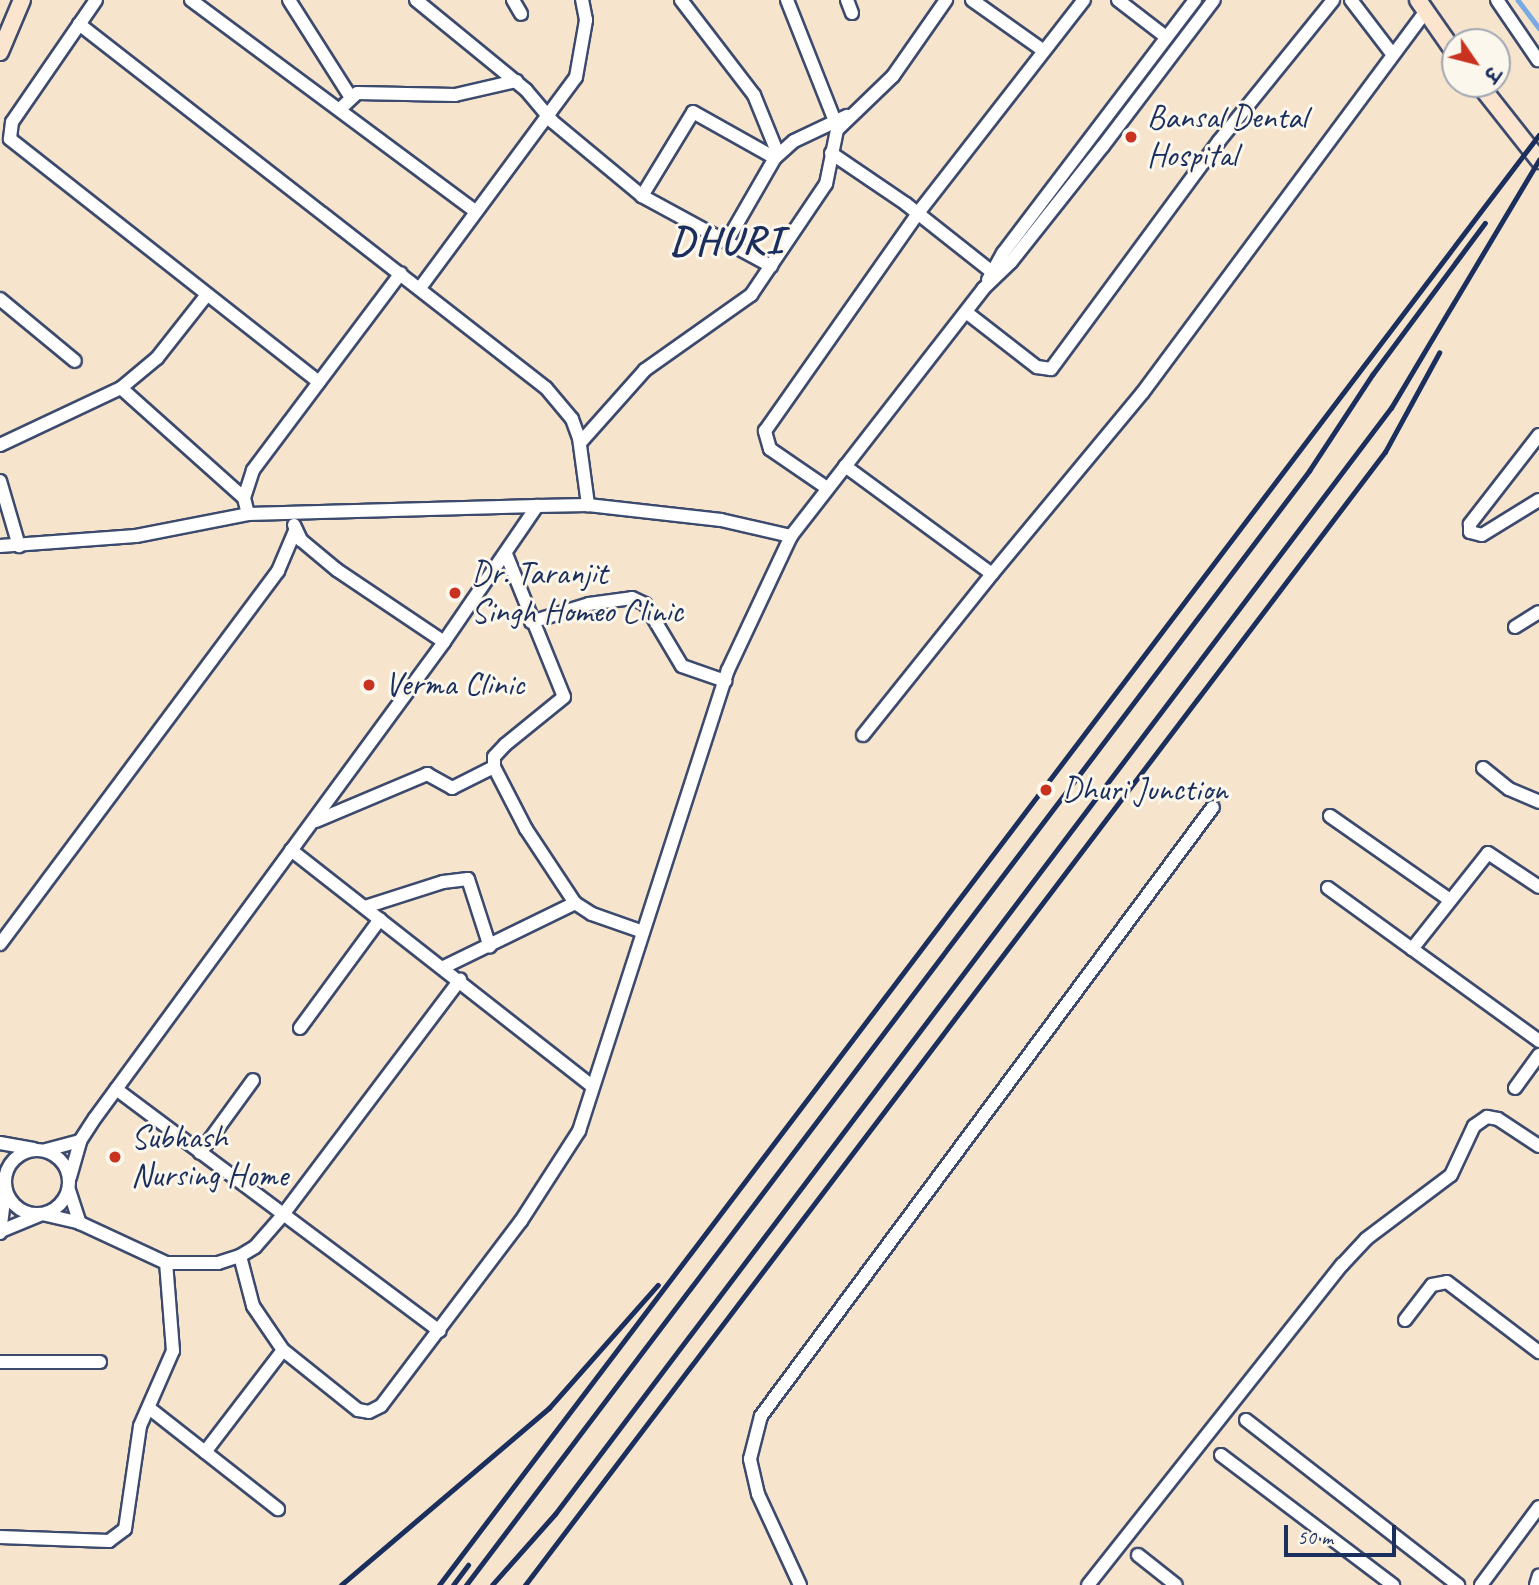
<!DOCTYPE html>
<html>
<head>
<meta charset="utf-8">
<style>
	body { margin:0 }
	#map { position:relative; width:1539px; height:1585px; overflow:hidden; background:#f6e4cc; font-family:Caveat,"Playpen Sans Deva",sans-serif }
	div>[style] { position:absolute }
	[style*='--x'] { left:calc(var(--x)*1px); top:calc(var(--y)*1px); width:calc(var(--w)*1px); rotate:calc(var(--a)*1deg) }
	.stream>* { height:4.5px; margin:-2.25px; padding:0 2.25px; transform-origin:2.25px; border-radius:2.25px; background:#78aae4 }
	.roads { filter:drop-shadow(2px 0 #3c4a6e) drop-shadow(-2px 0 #3c4a6e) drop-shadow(0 2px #3c4a6e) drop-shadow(0 -2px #3c4a6e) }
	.street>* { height:12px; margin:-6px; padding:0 6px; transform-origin:6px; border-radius:6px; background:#fff }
	.street>.ring { margin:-6px; padding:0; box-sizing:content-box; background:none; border:12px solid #fff; border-radius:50% }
	.secondary>* { height:16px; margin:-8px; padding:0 8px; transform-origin:8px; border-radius:8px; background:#fce5cf }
	.rail>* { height:4.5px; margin:-2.25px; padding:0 2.25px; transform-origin:2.25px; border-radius:2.25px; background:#1b2f5e }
	.dots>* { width:19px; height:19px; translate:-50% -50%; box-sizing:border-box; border:4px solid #fbf7ec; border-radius:50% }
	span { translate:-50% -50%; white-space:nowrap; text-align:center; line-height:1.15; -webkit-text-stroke:6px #fbf7ec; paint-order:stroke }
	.poi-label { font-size:33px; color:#1b2f5e }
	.left { translate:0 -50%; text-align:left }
	.district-label { font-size:40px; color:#1b2f5e; font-weight:700; letter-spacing:2px }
	.north { position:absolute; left:1441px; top:28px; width:70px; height:70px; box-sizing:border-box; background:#fbf7ec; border:2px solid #a1a7b3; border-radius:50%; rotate:125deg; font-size:19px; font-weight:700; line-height:28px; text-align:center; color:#1b2f5e }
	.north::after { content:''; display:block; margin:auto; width:24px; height:32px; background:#c8321e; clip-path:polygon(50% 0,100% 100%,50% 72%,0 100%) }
	.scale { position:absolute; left:1284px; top:1525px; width:112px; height:32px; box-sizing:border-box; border:4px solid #1b2f5e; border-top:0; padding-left:9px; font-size:21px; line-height:24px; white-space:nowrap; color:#1b2f5e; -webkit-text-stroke:5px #fbf7ec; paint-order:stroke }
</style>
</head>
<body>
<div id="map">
	<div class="stream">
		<div style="--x:1518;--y:0;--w:35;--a:53"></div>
	</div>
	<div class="roads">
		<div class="street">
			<div style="--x:96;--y:0;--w:148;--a:124.5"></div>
			<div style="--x:12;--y:122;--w:17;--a:97"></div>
			<div style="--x:10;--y:139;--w:393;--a:38.2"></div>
			<div style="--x:191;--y:0;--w:354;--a:36.6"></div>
			<div style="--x:289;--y:0;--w:114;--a:57.6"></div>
			<div style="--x:416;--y:0;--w:142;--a:39.3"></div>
			<div style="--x:526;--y:90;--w:42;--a:49.8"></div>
			<div style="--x:553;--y:122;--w:116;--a:39.7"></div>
			<div style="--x:642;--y:196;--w:147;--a:28.5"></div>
			<div style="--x:513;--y:0;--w:16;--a:60"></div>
			<div style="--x:681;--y:0;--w:120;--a:52.5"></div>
			<div style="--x:754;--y:95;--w:64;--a:67.9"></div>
			<div style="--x:787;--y:0;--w:130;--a:68.4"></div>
			<div style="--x:847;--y:0;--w:14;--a:69"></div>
			<div style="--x:972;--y:0;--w:88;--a:35.3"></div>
			<div style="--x:1118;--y:0;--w:61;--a:37.6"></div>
			<div style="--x:1351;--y:0;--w:69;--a:52.6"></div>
			<div style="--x:1497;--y:0;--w:73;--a:55.7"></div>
			<div style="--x:79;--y:24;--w:592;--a:37.93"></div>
			<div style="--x:546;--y:388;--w:40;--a:50"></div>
			<div style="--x:572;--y:419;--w:20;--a:70"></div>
			<div style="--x:579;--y:438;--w:68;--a:82.3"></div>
			<div style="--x:340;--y:109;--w:23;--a:-43"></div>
			<div style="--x:357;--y:93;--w:98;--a:1.2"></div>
			<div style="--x:455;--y:95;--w:63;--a:-12.9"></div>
			<div style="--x:831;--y:153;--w:91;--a:34.2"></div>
			<div style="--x:906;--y:204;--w:110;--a:38.3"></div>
			<div style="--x:642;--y:196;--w:98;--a:-58.7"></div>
			<div style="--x:693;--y:112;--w:94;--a:29.3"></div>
			<div style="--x:727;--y:241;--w:96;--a:-60"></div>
			<div style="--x:775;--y:158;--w:25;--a:-42"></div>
			<div style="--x:794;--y:141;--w:59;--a:-25.3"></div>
			<div style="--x:988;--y:280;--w:31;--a:-61"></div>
			<div style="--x:1003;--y:253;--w:318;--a:-52.8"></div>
			<div style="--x:420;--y:288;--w:262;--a:-53.5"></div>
			<div style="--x:576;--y:77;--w:58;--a:-80"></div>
			<div style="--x:586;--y:20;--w:20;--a:-101"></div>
			<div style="--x:0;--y:299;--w:97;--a:39.6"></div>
			<div style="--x:966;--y:312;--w:90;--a:37.8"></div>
			<div style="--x:1037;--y:367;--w:14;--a:8"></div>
			<div style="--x:1051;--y:369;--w:283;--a:-53.6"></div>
			<div style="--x:1219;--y:141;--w:181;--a:-51"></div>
			<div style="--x:121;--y:388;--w:165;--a:41.8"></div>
			<div style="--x:1539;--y:435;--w:113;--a:127.8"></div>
			<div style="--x:1470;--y:524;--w:8;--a:90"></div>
			<div style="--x:1470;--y:532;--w:12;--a:14"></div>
			<div style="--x:1482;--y:535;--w:67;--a:-31.6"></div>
			<div style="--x:580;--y:443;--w:98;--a:-48.3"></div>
			<div style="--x:645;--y:370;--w:130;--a:-35.3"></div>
			<div style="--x:751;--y:295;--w:134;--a:-56"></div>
			<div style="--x:826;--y:184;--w:55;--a:-78.5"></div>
			<div style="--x:837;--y:130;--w:78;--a:-44"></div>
			<div style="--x:893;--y:76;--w:93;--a:-55.1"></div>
			<div style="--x:0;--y:445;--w:134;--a:-25.2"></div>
			<div style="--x:121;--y:388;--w:47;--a:-39.8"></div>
			<div style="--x:157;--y:358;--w:79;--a:-51.7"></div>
			<div style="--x:845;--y:466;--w:182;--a:36.3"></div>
			<div style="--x:992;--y:574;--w:236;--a:-50.3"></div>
			<div style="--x:1143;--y:392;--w:473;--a:-53.4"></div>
			<div style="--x:0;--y:481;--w:68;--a:73.7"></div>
			<div style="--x:827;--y:488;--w:69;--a:-145.6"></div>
			<div style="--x:770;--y:449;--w:19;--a:-106"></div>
			<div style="--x:765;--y:431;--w:266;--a:-54.9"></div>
			<div style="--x:918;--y:213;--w:270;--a:-52.1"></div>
			<div style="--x:248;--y:514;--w:16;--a:-104"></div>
			<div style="--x:244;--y:498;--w:29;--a:-72"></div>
			<div style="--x:253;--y:470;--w:246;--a:-53.1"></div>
			<div style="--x:294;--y:525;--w:17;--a:65"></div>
			<div style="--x:301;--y:540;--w:47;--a:39.8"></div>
			<div style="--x:337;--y:570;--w:129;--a:33.9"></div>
			<div style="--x:0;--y:546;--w:136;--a:-4.2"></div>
			<div style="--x:136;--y:536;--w:114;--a:-11.1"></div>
			<div style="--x:248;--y:514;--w:289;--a:-1.6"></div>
			<div style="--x:537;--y:506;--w:51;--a:-1.1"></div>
			<div style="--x:588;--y:505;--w:134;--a:6.4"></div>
			<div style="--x:721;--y:520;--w:72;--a:12.9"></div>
			<div style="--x:506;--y:554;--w:154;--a:67.9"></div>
			<div style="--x:564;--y:697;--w:76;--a:140.9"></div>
			<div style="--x:505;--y:745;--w:16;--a:133"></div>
			<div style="--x:494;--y:757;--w:10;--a:90"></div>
			<div style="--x:494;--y:767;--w:70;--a:62.7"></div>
			<div style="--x:526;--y:829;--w:89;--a:56.5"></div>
			<div style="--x:575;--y:903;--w:20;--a:33"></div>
			<div style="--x:592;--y:914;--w:54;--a:19.4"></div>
			<div style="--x:531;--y:622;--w:61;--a:-17.2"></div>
			<div style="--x:589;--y:604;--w:43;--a:-7.9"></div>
			<div style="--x:632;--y:598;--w:14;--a:25"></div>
			<div style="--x:645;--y:604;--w:72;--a:59.2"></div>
			<div style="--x:682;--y:666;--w:46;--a:19.2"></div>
			<div style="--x:1515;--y:627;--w:28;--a:-32"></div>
			<div style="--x:863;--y:735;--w:206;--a:-51.3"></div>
			<div style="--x:1483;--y:768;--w:33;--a:39"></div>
			<div style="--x:1509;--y:789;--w:33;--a:23"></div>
			<div style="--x:1330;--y:816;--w:146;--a:35"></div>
			<div style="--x:316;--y:821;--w:121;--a:-22.9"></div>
			<div style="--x:427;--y:774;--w:29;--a:29"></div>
			<div style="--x:452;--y:788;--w:47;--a:-26.6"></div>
			<div style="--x:291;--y:850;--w:382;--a:38.1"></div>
			<div style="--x:1328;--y:888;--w:261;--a:35.9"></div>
			<div style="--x:365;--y:907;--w:82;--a:-17.8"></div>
			<div style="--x:443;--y:882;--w:25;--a:-7"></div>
			<div style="--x:468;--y:879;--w:71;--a:72.1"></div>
			<div style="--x:0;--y:944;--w:465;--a:-53.3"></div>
			<div style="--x:278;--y:571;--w:43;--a:-67"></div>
			<div style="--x:1412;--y:949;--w:122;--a:-51.6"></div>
			<div style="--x:1488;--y:853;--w:61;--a:33.7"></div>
			<div style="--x:444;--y:967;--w:146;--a:-26"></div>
			<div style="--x:300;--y:1028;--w:135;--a:-53.7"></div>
			<div style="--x:1515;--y:1088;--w:41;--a:-54"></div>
			<div style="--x:116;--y:1089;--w:404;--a:36.8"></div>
			<div style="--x:0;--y:1143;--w:34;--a:10"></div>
			<div class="ring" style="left:5px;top:1150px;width:52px;height:52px"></div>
			<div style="--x:46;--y:1150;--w:35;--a:-15"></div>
			<div style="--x:200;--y:1153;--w:90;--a:-54"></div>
			<div style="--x:70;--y:1177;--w:37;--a:-74"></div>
			<div style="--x:80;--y:1141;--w:27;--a:-57"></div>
			<div style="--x:95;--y:1118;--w:590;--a:-53.75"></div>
			<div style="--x:444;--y:642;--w:165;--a:-55.6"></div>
			<div style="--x:69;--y:1190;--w:35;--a:72"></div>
			<div style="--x:1;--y:1231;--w:44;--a:-22.5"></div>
			<div style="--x:42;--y:1214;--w:39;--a:13"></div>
			<div style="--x:80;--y:1223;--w:95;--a:24.9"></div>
			<div style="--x:166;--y:1263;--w:52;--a:0"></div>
			<div style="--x:218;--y:1263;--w:23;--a:-18"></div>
			<div style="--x:240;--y:1256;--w:17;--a:-31"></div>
			<div style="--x:255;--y:1247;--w:41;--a:-48.9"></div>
			<div style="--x:282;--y:1216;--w:296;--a:-53"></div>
			<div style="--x:0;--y:1233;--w:41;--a:-83"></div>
			<div style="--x:240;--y:1256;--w:52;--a:75.4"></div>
			<div style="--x:253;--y:1306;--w:53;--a:55.7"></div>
			<div style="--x:283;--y:1350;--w:96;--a:38.7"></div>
			<div style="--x:358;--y:1410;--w:11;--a:10"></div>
			<div style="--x:369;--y:1412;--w:13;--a:-27"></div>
			<div style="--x:381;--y:1406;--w:232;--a:-52.9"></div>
			<div style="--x:521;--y:1221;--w:107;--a:-57.2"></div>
			<div style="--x:579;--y:1131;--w:484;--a:-72.1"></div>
			<div style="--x:728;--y:670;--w:148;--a:-64.8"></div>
			<div style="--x:791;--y:536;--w:313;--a:-52.1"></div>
			<div style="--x:983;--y:289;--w:39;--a:-44"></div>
			<div style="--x:1011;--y:262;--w:148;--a:-51.6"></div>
			<div style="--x:1103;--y:146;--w:183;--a:-52.8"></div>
			<div style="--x:1405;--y:1320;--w:44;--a:-52.4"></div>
			<div style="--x:1432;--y:1285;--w:15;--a:-11"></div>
			<div style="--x:1447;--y:1282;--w:116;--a:37.3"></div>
			<div style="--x:0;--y:1362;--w:100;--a:0"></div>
			<div style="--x:149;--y:1408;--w:164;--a:38.1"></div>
			<div style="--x:1246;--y:1420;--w:269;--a:37.9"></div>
			<div style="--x:205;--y:1452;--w:128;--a:-52.6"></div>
			<div style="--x:1221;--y:1455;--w:216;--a:37.1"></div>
			<div style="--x:0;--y:1537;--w:109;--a:2.1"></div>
			<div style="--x:109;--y:1541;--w:20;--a:-37"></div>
			<div style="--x:125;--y:1529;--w:104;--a:-81.7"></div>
			<div style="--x:140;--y:1426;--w:82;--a:-66.3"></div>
			<div style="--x:173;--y:1351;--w:88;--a:-94.5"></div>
			<div style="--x:1138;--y:1555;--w:48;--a:38.3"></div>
			<div style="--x:800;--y:1585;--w:100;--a:-114.8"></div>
			<div style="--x:758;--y:1494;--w:36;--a:-103"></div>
			<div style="--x:750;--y:1459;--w:44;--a:-75.7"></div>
			<div style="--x:761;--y:1416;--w:758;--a:-53.42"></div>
			<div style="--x:1088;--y:1585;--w:409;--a:-51.6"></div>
			<div style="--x:1342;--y:1265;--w:35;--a:-47"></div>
			<div style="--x:1366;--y:1239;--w:106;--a:-37"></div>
			<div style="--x:1451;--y:1175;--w:54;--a:-64.9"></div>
			<div style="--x:1474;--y:1126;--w:16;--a:-35"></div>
			<div style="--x:1487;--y:1117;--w:11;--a:10"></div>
			<div style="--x:1498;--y:1119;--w:49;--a:33.4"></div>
			<div style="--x:1481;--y:1585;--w:97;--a:-53.4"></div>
			<div style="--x:1536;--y:1585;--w:10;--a:-73"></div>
		</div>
		<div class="secondary">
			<div style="--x:1418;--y:0;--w:65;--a:55.1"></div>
			<div style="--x:0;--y:52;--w:56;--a:-67.1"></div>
			<div style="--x:1479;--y:84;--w:97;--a:51.7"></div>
		</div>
	</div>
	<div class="rail">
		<div style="--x:341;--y:1585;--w:273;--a:-40.4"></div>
		<div style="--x:549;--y:1408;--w:164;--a:-48.5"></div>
		<div style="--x:439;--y:1585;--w:1820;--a:-52.82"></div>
		<div style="--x:453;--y:1585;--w:25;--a:-53"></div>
		<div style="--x:466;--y:1585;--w:1397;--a:-52.88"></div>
		<div style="--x:1309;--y:471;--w:115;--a:-56.7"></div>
		<div style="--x:1372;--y:375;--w:189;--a:-53.4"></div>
		<div style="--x:492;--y:1585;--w:95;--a:-48.4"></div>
		<div style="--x:555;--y:1514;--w:1386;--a:-52.92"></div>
		<div style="--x:1391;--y:408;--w:289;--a:-59.2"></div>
		<div style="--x:525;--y:1585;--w:1422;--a:-52.8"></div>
		<div style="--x:1385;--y:452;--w:113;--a:-61.4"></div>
	</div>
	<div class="dots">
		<div style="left:1131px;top:137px;background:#c8321e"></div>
		<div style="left:455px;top:593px;background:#c8321e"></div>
		<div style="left:369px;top:685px;background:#c8321e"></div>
		<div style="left:1046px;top:790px;background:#c8321e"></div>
		<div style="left:115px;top:1157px;background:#c8321e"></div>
	</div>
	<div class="poi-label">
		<span class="left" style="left:1147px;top:137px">Bansal Dental<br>Hospital</span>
		<span class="left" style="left:471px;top:593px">Dr. Taranjit<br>Singh Homeo Clinic</span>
		<span class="left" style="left:385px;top:685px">Verma Clinic</span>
		<span class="left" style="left:1062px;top:790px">Dhuri Junction</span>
		<span class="left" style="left:131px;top:1157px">Subhash<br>Nursing Home</span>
	</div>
	<div class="district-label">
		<span style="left:727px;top:240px">DHURI</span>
	</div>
	<div class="north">उ</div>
	<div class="scale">50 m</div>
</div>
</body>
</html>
